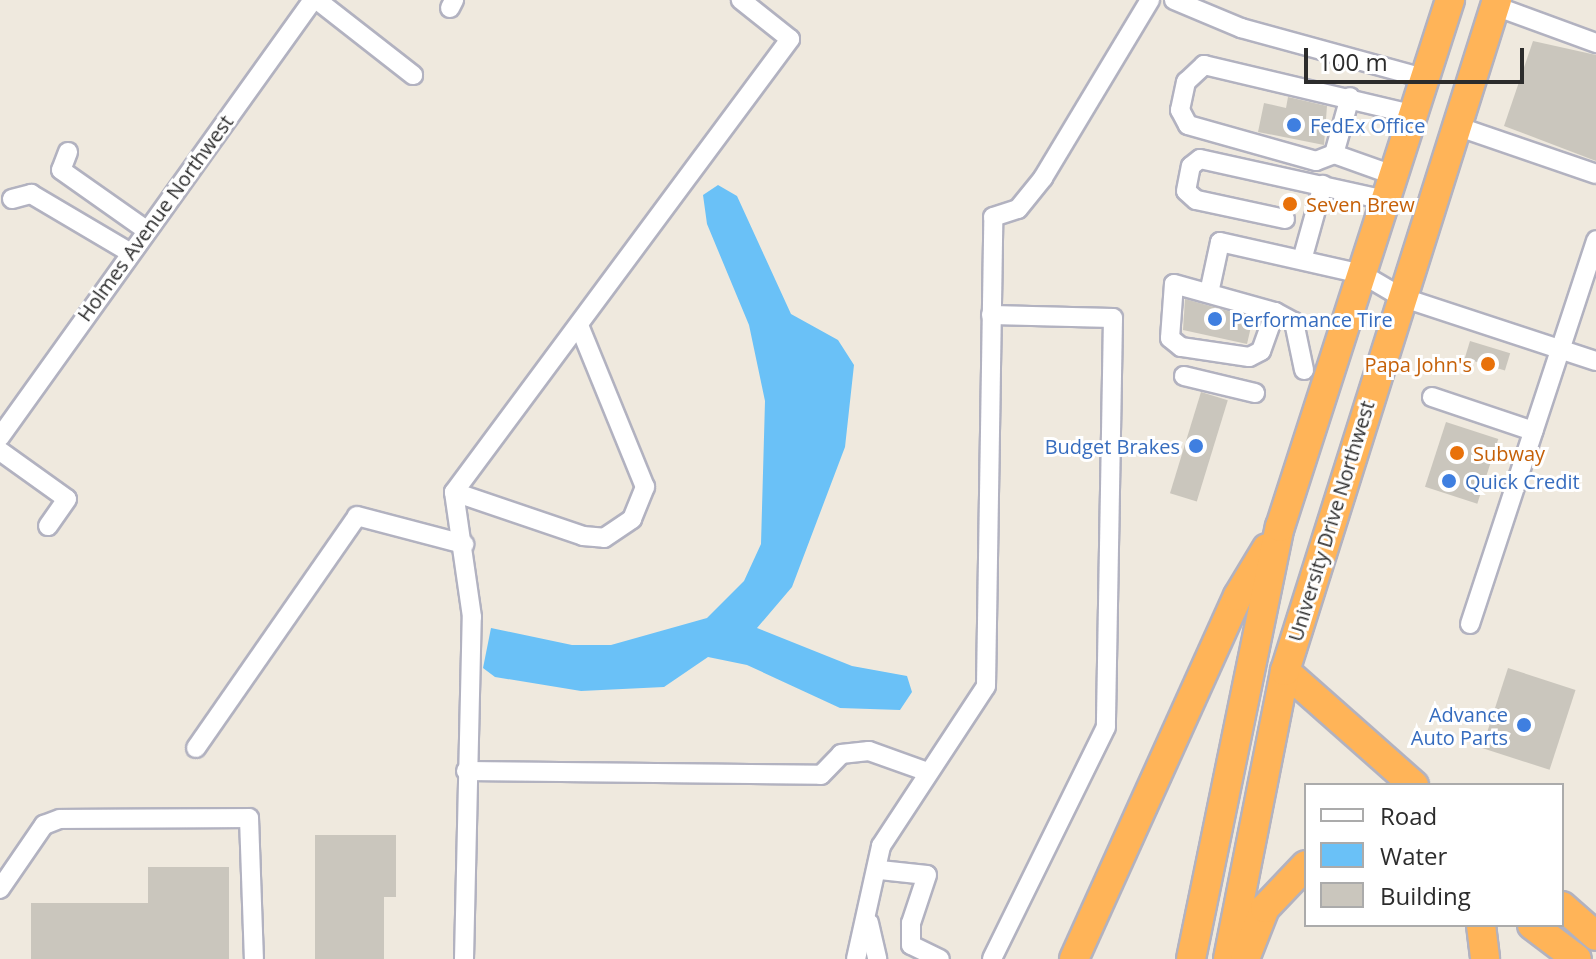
<!DOCTYPE html>
<html>
<head>
<meta charset="utf-8">
<style>
	body { margin:0 }
	#map { position:relative; width:1596px; height:959px; overflow:hidden; background:#efe9de; font-family:"Open Sans",sans-serif }
	div>[style] { position:absolute }
	[style*='--x'] { left:calc(var(--x)*1px); top:calc(var(--y)*1px); width:calc(var(--w)*1px); rotate:calc(var(--a)*1deg) }
	.water>* { inset:0; background:#6ac1f7 }
	.building>* { inset:0; background:#cac6bd; transform-origin:0 0 }
	.roads { filter:drop-shadow(2px 0 #b2b2c0) drop-shadow(-2px 0 #b2b2c0) drop-shadow(0 2px #b2b2c0) drop-shadow(0 -2px #b2b2c0) }
	.minor>* { height:18px; margin:-9px; padding:0 9px; transform-origin:9px; border-radius:9px; background:#fff }
	.highway>* { height:28px; margin:-14px; padding:0 14px; transform-origin:14px; border-radius:14px; background:#ffb458 }
	.dots>* { width:22px; height:22px; translate:-50% -50%; box-sizing:border-box; border:4px solid #fff; border-radius:50% }
	span { translate:-50% -50%; white-space:nowrap; text-align:center; line-height:1.15; -webkit-text-stroke:6px #fff; paint-order:stroke }
	.shop-label { font-size:20px; color:#366cbe }
	.left { translate:0 -50%; text-align:left }
	.right { translate:-100% -50%; text-align:right }
	.food-label { font-size:20px; color:#c56008 }
	.street-label { font-size:20px; color:#2c2c2c }
	.legend { position:absolute; left:1304px; top:783px; width:260px; height:144px; box-sizing:border-box; background:#fff; border:2px solid #ababab; margin:0; padding:10px 14px; list-style:none; font-size:24px; color:#2c2c2c }
	.legend li { display:flex; align-items:center; gap:16px; height:40px }
	.legend b { width:40px; border:2px solid #ababab }
	.scale { position:absolute; left:1304px; top:48px; width:220px; height:36px; box-sizing:border-box; border:4px solid #2c2c2c; border-top:0; padding-left:10px; font-size:24px; line-height:28px; white-space:nowrap; color:#2c2c2c; -webkit-text-stroke:6px #fff; paint-order:stroke }
</style>
</head>
<body>
<div id="map">
	<div class="water">
		<div style="clip-path:polygon(718px 185px,737px 196px,791px 314px,838px 340px,854px 365px,845px 447px,792px 587px,757px 628px,852px 666px,907px 676px,912px 692px,900px 710px,840px 708px,747px 665px,708px 657px,664px 687px,581px 691px,495px 677px,483px 668px,491px 628px,572px 645px,611px 645px,707px 618px,744px 581px,761px 544px,765px 401px,749px 325px,707px 224px,703px 195px)"></div>
	</div>
	<div class="building">
		<div style="clip-path:polygon(1533px 41px,1596px 55px,1596px 161px,1504px 126px)"></div>
		<div style="clip-path:polygon(1288px 97px,1327px 106px,1324px 145px,1258px 132px,1264px 103px,1286px 108px)"></div>
		<div style="clip-path:polygon(1185px 299px,1253px 318px,1247px 344px,1183px 330px)"></div>
		<div style="left:1470px;top:341px;width:42px;height:18px;rotate:17deg"></div>
		<div style="left:1201px;top:392px;width:28px;height:106px;rotate:17deg"></div>
		<div style="left:1446px;top:422px;width:55px;height:68px;rotate:18deg"></div>
		<div style="left:1508px;top:668px;width:71px;height:84px;rotate:18deg"></div>
		<div style="clip-path:polygon(315px 835px,396px 835px,396px 897px,384px 897px,384px 959px,315px 959px)"></div>
		<div style="clip-path:polygon(148px 867px,229px 867px,229px 959px,31px 959px,31px 903px,148px 903px)"></div>
	</div>
	<div class="roads">
		<div class="minor">
			<div style="--x:317;--y:0;--w:122;--a:38"></div>
			<div style="--x:1174;--y:0;--w:73;--a:22.7"></div>
			<div style="--x:1241;--y:28;--w:190;--a:15.3"></div>
			<div style="--x:1495;--y:6;--w:108;--a:20.1"></div>
			<div style="--x:450;--y:8;--w:9;--a:-63"></div>
			<div style="--x:1456;--y:126;--w:148;--a:18.9"></div>
			<div style="--x:68;--y:152;--w:19;--a:111"></div>
			<div style="--x:61;--y:170;--w:104;--a:35.2"></div>
			<div style="--x:1334;--y:154;--w:59;--a:-74.3"></div>
			<div style="--x:1393;--y:175;--w:63;--a:-160.4"></div>
			<div style="--x:1334;--y:154;--w:19;--a:159"></div>
			<div style="--x:1316;--y:161;--w:133;--a:-164.3"></div>
			<div style="--x:1188;--y:125;--w:17;--a:-118"></div>
			<div style="--x:1180;--y:110;--w:29;--a:-78"></div>
			<div style="--x:1186;--y:82;--w:25;--a:-43"></div>
			<div style="--x:1204;--y:65;--w:214;--a:13.3"></div>
			<div style="--x:12;--y:199;--w:20;--a:-15"></div>
			<div style="--x:31;--y:194;--w:114;--a:30.6"></div>
			<div style="--x:1285;--y:219;--w:91;--a:-167.9"></div>
			<div style="--x:1196;--y:200;--w:13;--a:-138"></div>
			<div style="--x:1186;--y:191;--w:25;--a:-79"></div>
			<div style="--x:1191;--y:166;--w:11;--a:-38"></div>
			<div style="--x:1200;--y:159;--w:189;--a:12.5"></div>
			<div style="--x:1302;--y:260;--w:78;--a:-74.4"></div>
			<div style="--x:1209;--y:293;--w:52;--a:-77.8"></div>
			<div style="--x:1220;--y:242;--w:146;--a:12.7"></div>
			<div style="--x:1362;--y:274;--w:45;--a:30.5"></div>
			<div style="--x:1401;--y:297;--w:205;--a:18.2"></div>
			<div style="--x:1275;--y:312;--w:41;--a:109.7"></div>
			<div style="--x:1261;--y:351;--w:13;--a:153"></div>
			<div style="--x:1249;--y:357;--w:69;--a:-171.6"></div>
			<div style="--x:1181;--y:347;--w:14;--a:-141"></div>
			<div style="--x:1170;--y:338;--w:54;--a:-85.8"></div>
			<div style="--x:1174;--y:284;--w:105;--a:15.5"></div>
			<div style="--x:1275;--y:312;--w:21;--a:28"></div>
			<div style="--x:1294;--y:322;--w:49;--a:78.2"></div>
			<div style="--x:991;--y:315;--w:122;--a:1.4"></div>
			<div style="--x:1113;--y:318;--w:409;--a:91"></div>
			<div style="--x:1106;--y:727;--w:258;--a:116.2"></div>
			<div style="--x:1184;--y:376;--w:73;--a:13.5"></div>
			<div style="--x:1432;--y:397;--w:107;--a:18.6"></div>
			<div style="--x:0;--y:437;--w:538;--a:-54.39"></div>
			<div style="--x:0;--y:451;--w:82;--a:35.6"></div>
			<div style="--x:67;--y:499;--w:33;--a:125"></div>
			<div style="--x:454;--y:492;--w:136;--a:18.8"></div>
			<div style="--x:583;--y:536;--w:21;--a:5"></div>
			<div style="--x:604;--y:538;--w:34;--a:-34"></div>
			<div style="--x:632;--y:519;--w:35;--a:-68"></div>
			<div style="--x:645;--y:487;--w:175;--a:-112.2"></div>
			<div style="--x:1470;--y:624;--w:404;--a:-71.8"></div>
			<div style="--x:196;--y:748;--w:282;--a:-55.2"></div>
			<div style="--x:357;--y:516;--w:111;--a:14.7"></div>
			<div style="--x:466;--y:771;--w:355;--a:0.6"></div>
			<div style="--x:821;--y:775;--w:29;--a:-46"></div>
			<div style="--x:841;--y:754;--w:28;--a:-6"></div>
			<div style="--x:869;--y:751;--w:59;--a:19.7"></div>
			<div style="--x:880;--y:870;--w:47;--a:6.1"></div>
			<div style="--x:927;--y:875;--w:51;--a:108.4"></div>
			<div style="--x:911;--y:923;--w:22;--a:90"></div>
			<div style="--x:911;--y:945;--w:32;--a:26"></div>
			<div style="--x:0;--y:889;--w:78;--a:-55.5"></div>
			<div style="--x:44;--y:825;--w:17;--a:-21"></div>
			<div style="--x:60;--y:819;--w:189;--a:-0.3"></div>
			<div style="--x:249;--y:818;--w:141;--a:88"></div>
			<div style="--x:869;--y:923;--w:37;--a:77"></div>
			<div style="--x:464;--y:959;--w:342;--a:-88.7"></div>
			<div style="--x:472;--y:617;--w:126;--a:-98.2"></div>
			<div style="--x:454;--y:492;--w:564;--a:-53.43"></div>
			<div style="--x:790;--y:39;--w:63;--a:-141.5"></div>
			<div style="--x:856;--y:959;--w:116;--a:-77.5"></div>
			<div style="--x:881;--y:846;--w:191;--a:-56.7"></div>
			<div style="--x:986;--y:686;--w:469;--a:-89.1"></div>
			<div style="--x:993;--y:217;--w:26;--a:-18"></div>
			<div style="--x:1018;--y:209;--w:40;--a:-51"></div>
			<div style="--x:1043;--y:178;--w:208;--a:-59"></div>
		</div>
		<div class="highway">
			<div style="--x:1285;--y:671;--w:172;--a:41.5"></div>
			<div style="--x:1562;--y:906;--w:45;--a:41.4"></div>
			<div style="--x:1481;--y:925;--w:34;--a:83"></div>
			<div style="--x:1532;--y:925;--w:56;--a:37.1"></div>
			<div style="--x:1074;--y:959;--w:398;--a:-65.7"></div>
			<div style="--x:1238;--y:596;--w:56;--a:-58.9"></div>
			<div style="--x:1191;--y:959;--w:441;--a:-78.4"></div>
			<div style="--x:1280;--y:527;--w:554;--a:-72.12"></div>
			<div style="--x:1228;--y:959;--w:294;--a:-78.8"></div>
			<div style="--x:1285;--y:671;--w:704;--a:-72.47"></div>
			<div style="--x:1245;--y:959;--w:55;--a:-68.6"></div>
			<div style="--x:1265;--y:908;--w:59;--a:-46.4"></div>
		</div>
	</div>
	<div class="dots">
		<div style="left:1294px;top:125px;background:#3f7fe0"></div>
		<div style="left:1290px;top:204px;background:#e8710a"></div>
		<div style="left:1215px;top:319px;background:#3f7fe0"></div>
		<div style="left:1488px;top:364px;background:#e8710a"></div>
		<div style="left:1196px;top:446px;background:#3f7fe0"></div>
		<div style="left:1457px;top:453px;background:#e8710a"></div>
		<div style="left:1449px;top:481px;background:#3f7fe0"></div>
		<div style="left:1524px;top:725px;background:#3f7fe0"></div>
	</div>
	<div class="shop-label">
		<span class="left" style="left:1310px;top:125px">FedEx Office</span>
		<span class="left" style="left:1231px;top:319px">Performance Tire</span>
		<span class="right" style="left:1180px;top:446px">Budget Brakes</span>
		<span class="left" style="left:1465px;top:481px">Quick Credit</span>
		<span class="right" style="left:1508px;top:726px">Advance<br>Auto Parts</span>
	</div>
	<div class="food-label">
		<span class="left" style="left:1306px;top:204px">Seven Brew</span>
		<span class="right" style="left:1472px;top:364px">Papa John's</span>
		<span class="left" style="left:1473px;top:453px">Subway</span>
	</div>
	<div class="street-label">
		<span style="left:155px;top:218px;rotate:-54deg">Holmes Avenue Northwest</span>
		<span style="left:1331px;top:521px;rotate:-73deg">University Drive Northwest</span>
	</div>
	<ul class="legend">
	<li><b style="height:10px;background:#fff"></b>Road</li>
	<li><b style="height:22px;background:#6ac1f7"></b>Water</li>
	<li><b style="height:22px;background:#cac6bd"></b>Building</li>
	</ul>
	<div class="scale">100 m</div>
</div>
</body>
</html>
